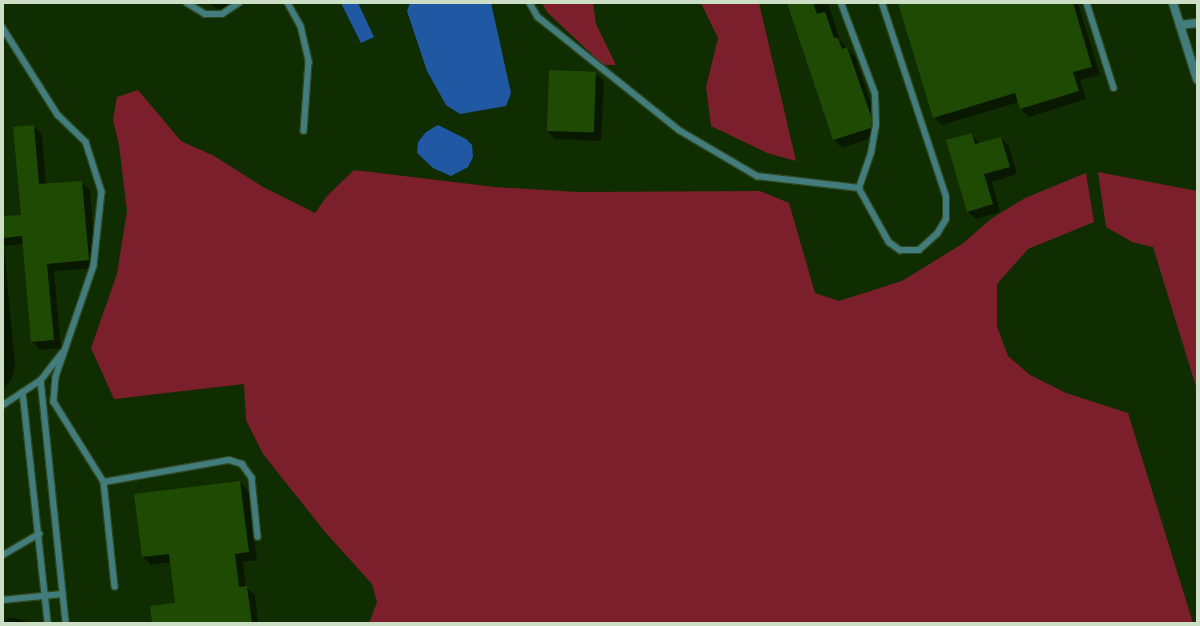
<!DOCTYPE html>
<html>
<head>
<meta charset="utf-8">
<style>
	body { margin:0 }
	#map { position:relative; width:1200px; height:626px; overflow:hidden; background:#102d02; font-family:"Libre Baskerville",serif }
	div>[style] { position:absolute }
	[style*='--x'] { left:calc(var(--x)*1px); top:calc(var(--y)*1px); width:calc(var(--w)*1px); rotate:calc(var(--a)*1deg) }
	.green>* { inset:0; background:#7b1f2c }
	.water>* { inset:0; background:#2158a4 }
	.shadow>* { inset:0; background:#0007 }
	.building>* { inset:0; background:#1e4a04; transform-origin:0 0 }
	.roads { filter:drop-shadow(1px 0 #2e4921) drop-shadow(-1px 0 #2e4921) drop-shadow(0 1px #2e4921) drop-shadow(0 -1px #2e4921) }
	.service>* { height:5.5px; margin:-2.75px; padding:0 2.75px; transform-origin:2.75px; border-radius:2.75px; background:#427c7d }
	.minor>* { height:8px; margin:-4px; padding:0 4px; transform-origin:4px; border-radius:4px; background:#427c7d }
	.tertiary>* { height:8px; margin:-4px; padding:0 4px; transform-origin:4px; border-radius:4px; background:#427c7d }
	span { translate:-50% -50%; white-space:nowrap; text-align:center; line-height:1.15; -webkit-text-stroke:3px #102d02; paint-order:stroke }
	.frame { position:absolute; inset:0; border:4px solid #ccdec6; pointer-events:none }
</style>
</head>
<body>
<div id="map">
	<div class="green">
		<div style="clip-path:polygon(542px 3px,593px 3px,596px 24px,616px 65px,603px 65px,547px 12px)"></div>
		<div style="clip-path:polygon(701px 3px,759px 3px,796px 161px,767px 153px,711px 126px,706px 87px,718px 38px)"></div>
		<div style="clip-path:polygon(138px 90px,181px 141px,214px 156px,263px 187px,315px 213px,327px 196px,354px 170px,495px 187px,578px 192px,760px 191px,789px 203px,815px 293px,839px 301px,902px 281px,962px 244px,991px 219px,1025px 198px,1086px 173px,1094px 222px,1028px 249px,997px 284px,997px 326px,1008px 356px,1030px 375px,1066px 393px,1128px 413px,1193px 623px,369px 623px,377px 602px,372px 584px,326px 533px,263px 454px,246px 420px,244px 384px,114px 399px,91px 348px,117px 274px,127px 211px,119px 145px,113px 120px,117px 97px)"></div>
		<div style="clip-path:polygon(1098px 172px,1197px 191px,1197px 390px,1153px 247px,1132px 242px,1106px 227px)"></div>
	</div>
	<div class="water">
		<div style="clip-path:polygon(341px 3px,358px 3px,374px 37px,361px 43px)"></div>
		<div style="clip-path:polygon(410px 3px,491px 3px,511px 93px,506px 106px,460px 114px,446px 105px,427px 71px,407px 11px)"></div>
		<div style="clip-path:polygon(438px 125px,466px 139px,472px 145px,473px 157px,468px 167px,451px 176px,433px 168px,417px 153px,418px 142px,426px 132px)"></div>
	</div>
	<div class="shadow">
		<div style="clip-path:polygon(210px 3px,241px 3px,242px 8px,216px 9px)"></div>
		<div style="clip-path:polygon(788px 3px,828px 3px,840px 40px,855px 56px,879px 128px,879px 135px,842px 148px,834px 140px)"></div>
		<div style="clip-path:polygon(899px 3px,1078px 3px,1100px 75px,1080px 80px,1086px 99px,1029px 117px,1021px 109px,1019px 102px,942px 125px,934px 117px)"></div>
		<div style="clip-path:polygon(595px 73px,604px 81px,601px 141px,555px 139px,547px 131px)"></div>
		<div style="clip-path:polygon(33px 126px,42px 134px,46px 185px,81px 182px,90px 190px,96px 268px,54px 271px,61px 348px,40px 350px,32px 341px,23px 244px,4px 246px,15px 365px,12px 378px,3px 391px,3px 217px,22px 216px)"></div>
		<div style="clip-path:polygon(972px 134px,980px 144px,1001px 138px,1009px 146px,1017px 174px,992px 182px,1000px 212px,976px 219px,967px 211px)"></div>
		<div style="clip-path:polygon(239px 482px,248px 490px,257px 560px,243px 562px,246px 587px,255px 595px,258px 623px,153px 623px,176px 604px,171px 562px,151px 565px,143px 557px)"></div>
		<div style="clip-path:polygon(10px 617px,30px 622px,32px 623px,3px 623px)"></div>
	</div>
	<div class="building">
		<div style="clip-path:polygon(787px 3px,813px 3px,817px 14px,825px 12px,834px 38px,838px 38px,842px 49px,847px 47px,872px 119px,871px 128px,833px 140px)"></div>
		<div style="clip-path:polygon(898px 3px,1073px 3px,1092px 67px,1073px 72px,1079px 91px,1020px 109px,1015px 93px,933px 118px)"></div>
		<div style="left:549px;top:70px;width:47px;height:61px;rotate:2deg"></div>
		<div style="clip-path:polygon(34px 125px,39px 184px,82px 181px,89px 260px,47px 264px,54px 340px,31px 342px,22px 236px,3px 238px,3px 216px,21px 215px,13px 127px)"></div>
		<div style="clip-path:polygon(972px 133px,975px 144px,1001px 137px,1010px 167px,984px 174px,993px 204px,967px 212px,946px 140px)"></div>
		<div style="clip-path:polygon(240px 481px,249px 552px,235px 554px,239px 587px,247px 586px,252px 623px,152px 623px,150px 606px,175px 603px,169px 554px,142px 557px,134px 494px)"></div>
	</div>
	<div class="roads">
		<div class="service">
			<div style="--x:187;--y:3;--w:21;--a:31"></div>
			<div style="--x:205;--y:14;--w:17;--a:0"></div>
			<div style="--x:222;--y:14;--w:20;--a:-33"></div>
			<div style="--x:288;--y:3;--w:26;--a:61"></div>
			<div style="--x:301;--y:26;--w:37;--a:77"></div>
			<div style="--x:309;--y:62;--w:69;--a:94.1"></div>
			<div style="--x:530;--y:3;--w:16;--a:60"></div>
			<div style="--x:538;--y:17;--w:181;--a:38.7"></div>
			<div style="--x:679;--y:130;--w:91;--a:30.5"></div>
			<div style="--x:757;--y:176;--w:103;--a:6.7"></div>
			<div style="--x:859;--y:188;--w:37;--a:-71"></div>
			<div style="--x:871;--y:153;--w:28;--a:-80"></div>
			<div style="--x:876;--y:125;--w:31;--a:-92"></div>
			<div style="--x:875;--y:94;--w:97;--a:-110.5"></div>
			<div style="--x:1087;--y:3;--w:89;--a:72.4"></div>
			<div style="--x:3;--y:28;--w:103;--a:57.7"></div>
			<div style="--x:58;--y:115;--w:39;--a:44"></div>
			<div style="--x:86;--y:142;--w:52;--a:72.3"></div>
			<div style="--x:102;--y:192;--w:74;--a:96.2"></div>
			<div style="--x:94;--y:266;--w:117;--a:108.9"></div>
			<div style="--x:56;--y:377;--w:25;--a:95"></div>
			<div style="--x:54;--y:402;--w:94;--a:58"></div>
			<div style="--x:104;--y:482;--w:105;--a:84"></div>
			<div style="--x:859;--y:188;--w:62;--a:60.9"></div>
			<div style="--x:889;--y:242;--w:14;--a:36"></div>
			<div style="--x:900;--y:250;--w:19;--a:0"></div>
			<div style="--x:919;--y:250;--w:24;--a:-42"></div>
			<div style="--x:937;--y:234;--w:17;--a:-59"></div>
			<div style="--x:946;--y:219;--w:22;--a:-90"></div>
			<div style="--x:946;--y:197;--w:204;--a:-108.3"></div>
			<div style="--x:41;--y:380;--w:244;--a:84.1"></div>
			<div style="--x:23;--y:392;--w:232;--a:83.8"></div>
			<div style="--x:3;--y:405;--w:45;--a:-33.3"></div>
			<div style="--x:41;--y:380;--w:34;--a:-52"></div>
			<div style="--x:104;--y:482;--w:127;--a:-10"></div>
			<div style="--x:229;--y:460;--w:14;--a:17"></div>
			<div style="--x:242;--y:464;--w:17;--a:54"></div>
			<div style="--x:252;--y:478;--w:59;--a:84.2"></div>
			<div style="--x:3;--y:555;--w:42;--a:-30.3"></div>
			<div style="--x:3;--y:600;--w:59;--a:-5.8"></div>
		</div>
		<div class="minor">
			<div style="--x:1180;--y:25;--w:17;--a:-7"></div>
		</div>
		<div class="tertiary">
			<div style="--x:1173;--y:3;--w:80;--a:72.5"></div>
		</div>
	</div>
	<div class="frame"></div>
</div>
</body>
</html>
